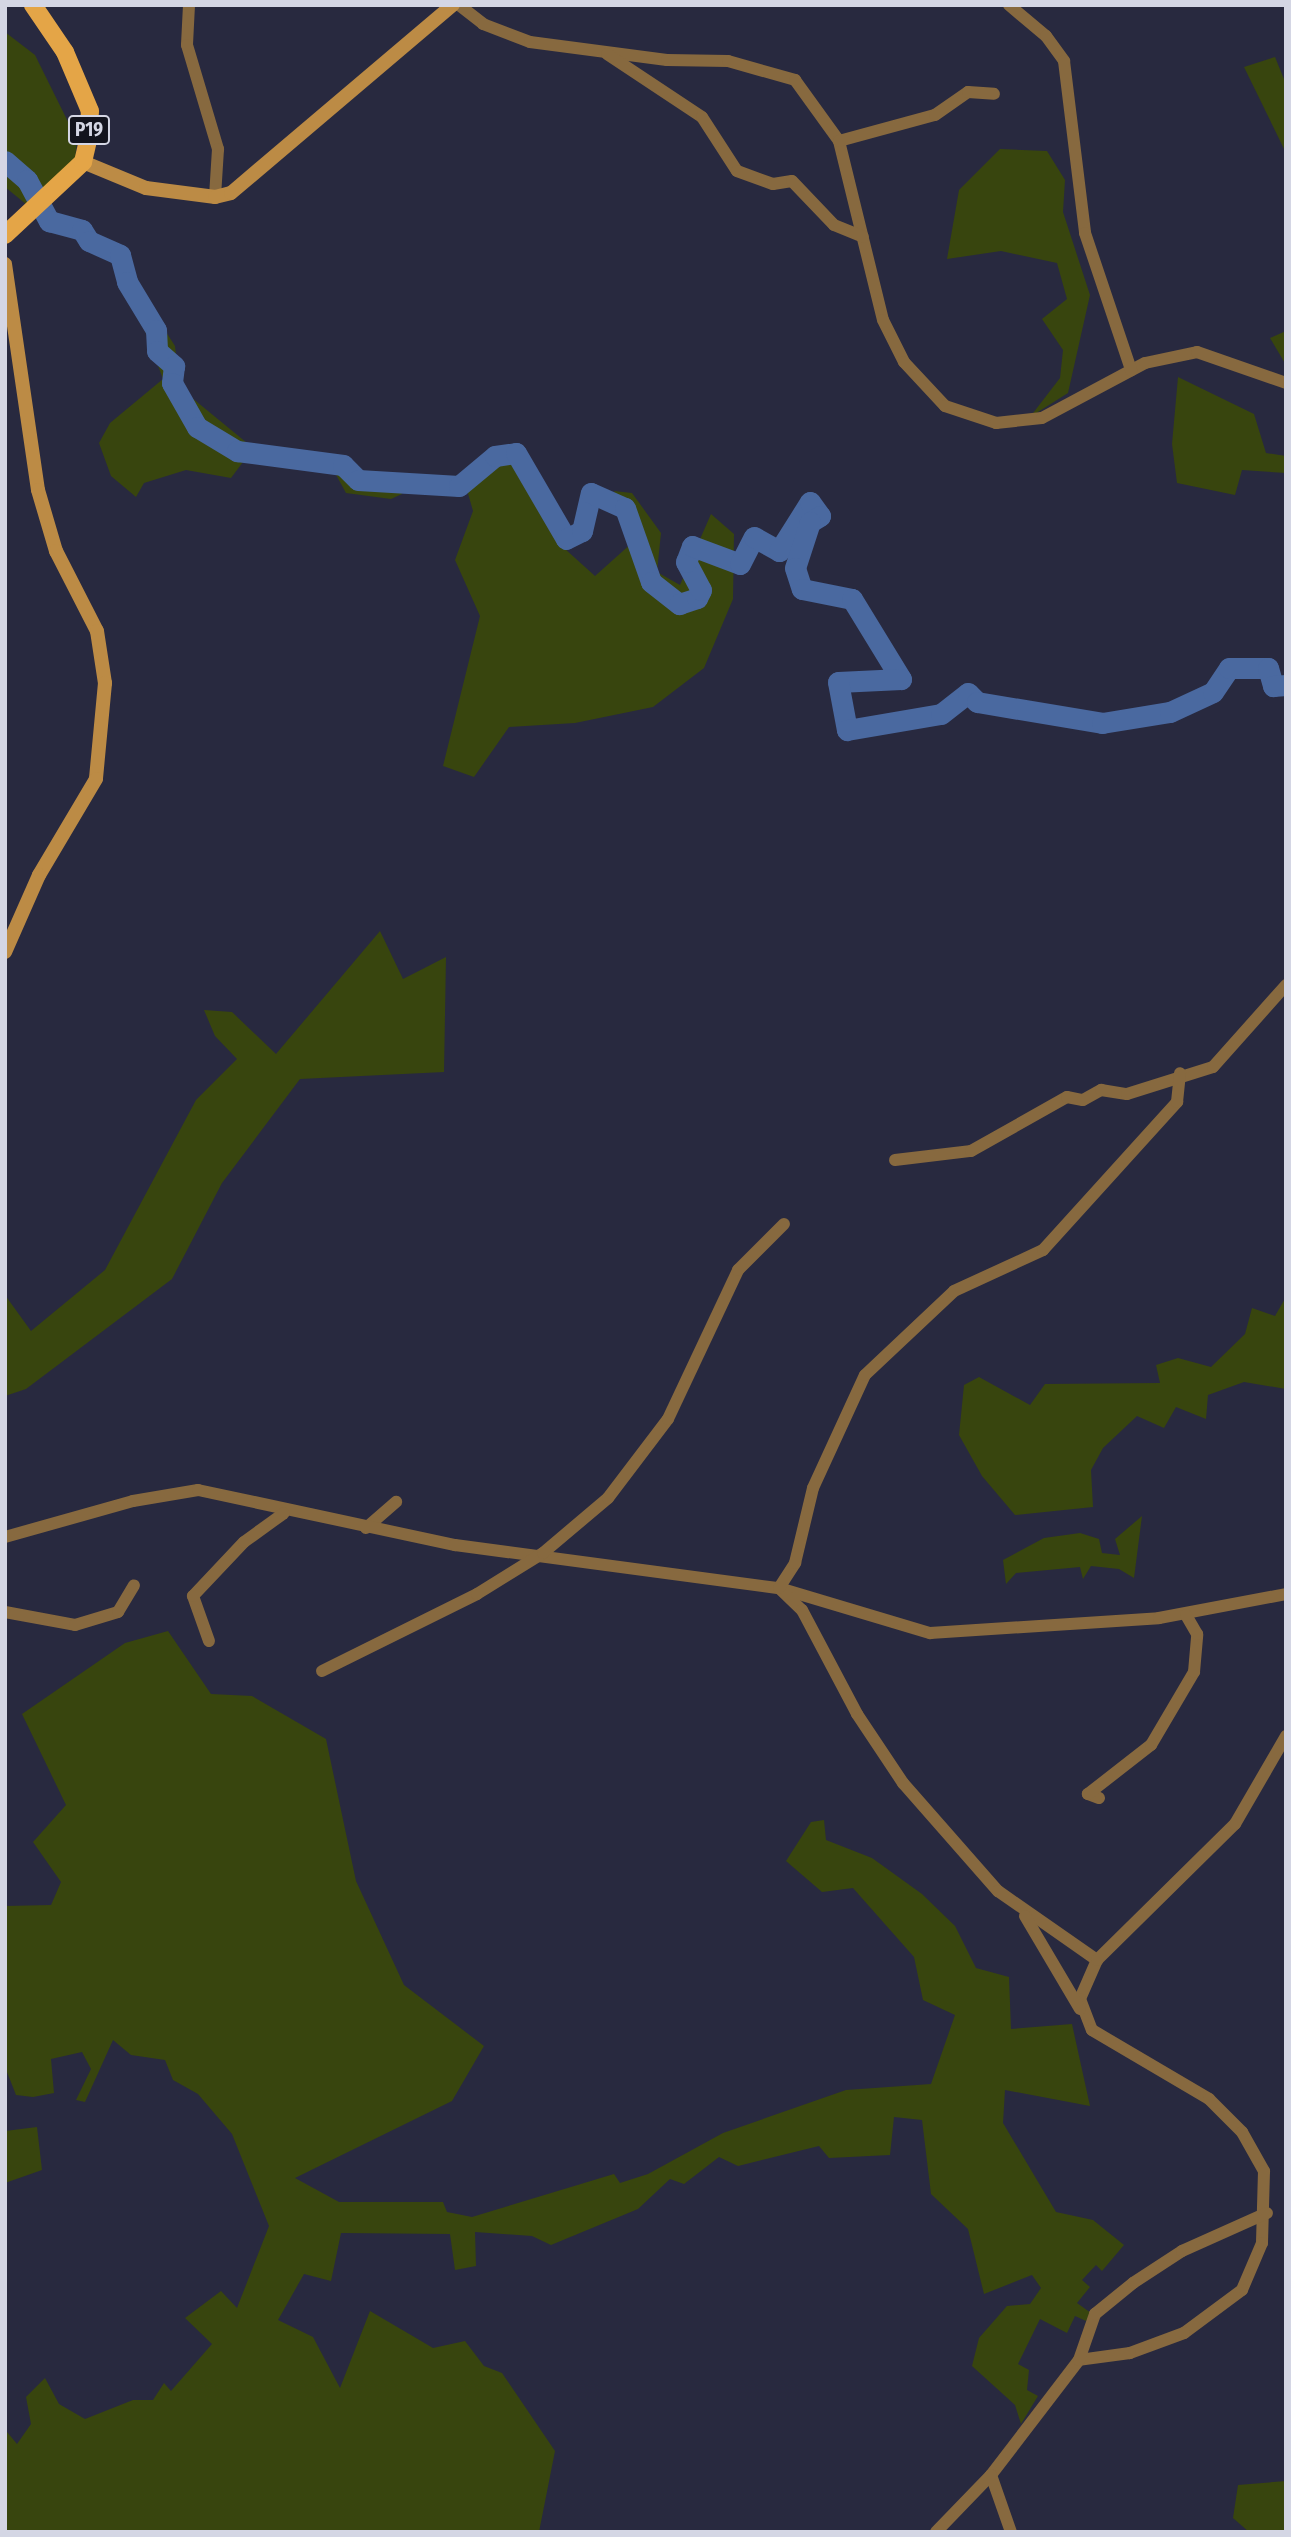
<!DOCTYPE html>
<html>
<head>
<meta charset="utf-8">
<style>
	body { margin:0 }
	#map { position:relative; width:1291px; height:2537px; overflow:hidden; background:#28293f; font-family:"Fira Sans Condensed",sans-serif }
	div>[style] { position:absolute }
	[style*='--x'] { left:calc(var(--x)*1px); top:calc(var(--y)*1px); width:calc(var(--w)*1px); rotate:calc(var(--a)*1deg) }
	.green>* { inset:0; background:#38450e }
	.river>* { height:21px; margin:-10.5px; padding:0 10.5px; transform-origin:10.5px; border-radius:10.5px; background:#4a69a0 }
	.street>* { height:12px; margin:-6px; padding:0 6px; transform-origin:6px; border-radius:6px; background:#87693f }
	.secondary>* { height:14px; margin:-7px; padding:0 7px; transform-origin:7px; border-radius:7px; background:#bc8b45 }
	.primary>* { height:18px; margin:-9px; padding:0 9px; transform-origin:9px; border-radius:9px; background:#e4a547 }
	span { translate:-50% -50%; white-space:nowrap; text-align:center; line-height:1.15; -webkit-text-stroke:5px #12131d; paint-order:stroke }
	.shield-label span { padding:2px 5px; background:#12131d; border:2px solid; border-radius:5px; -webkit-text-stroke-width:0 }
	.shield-label { font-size:19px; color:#d4d6e4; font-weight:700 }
	.frame { position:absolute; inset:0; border:7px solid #d4d6e4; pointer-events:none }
</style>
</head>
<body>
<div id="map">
	<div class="green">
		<div style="clip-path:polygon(5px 32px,35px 55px,77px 140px,75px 160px,32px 209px,5px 187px)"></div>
		<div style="clip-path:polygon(1275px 57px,1286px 84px,1286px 153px,1244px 67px)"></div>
		<div style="clip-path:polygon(1000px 149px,1047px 151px,1065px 180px,1063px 212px,1090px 295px,1068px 393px,1030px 417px,1060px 378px,1063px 350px,1042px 319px,1067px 299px,1057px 263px,1001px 251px,947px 259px,959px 190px)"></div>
		<div style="clip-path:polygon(141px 320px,159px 321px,175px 346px,180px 388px,247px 443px,345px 470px,352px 486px,373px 485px,378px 474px,399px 478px,402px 494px,391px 499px,346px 493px,334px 471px,246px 458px,231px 478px,186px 470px,144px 483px,136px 497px,111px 476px,99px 443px,110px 423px,163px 379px)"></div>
		<div style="clip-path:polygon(1286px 331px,1286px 365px,1270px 338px)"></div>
		<div style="clip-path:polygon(1178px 377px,1254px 414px,1266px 453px,1286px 456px,1286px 473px,1242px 470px,1235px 495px,1177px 483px,1172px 444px)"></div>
		<div style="clip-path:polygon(497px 461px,515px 463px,564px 548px,595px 576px,633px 542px,614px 491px,632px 493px,661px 533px,657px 572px,680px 585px,711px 514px,734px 534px,733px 599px,704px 668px,653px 707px,575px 723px,509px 727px,474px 777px,443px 766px,480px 616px,455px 560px,473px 511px,467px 490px)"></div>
		<div style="clip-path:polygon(380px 931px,403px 979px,446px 957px,444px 1072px,300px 1079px,222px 1183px,172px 1279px,26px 1389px,5px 1396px,5px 1295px,31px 1331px,105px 1270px,196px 1100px,237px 1059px,215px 1036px,204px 1010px,232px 1012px,276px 1054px)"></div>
		<div style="clip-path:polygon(1286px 1297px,1286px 1389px,1244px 1382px,1208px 1395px,1206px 1419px,1176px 1407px,1164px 1428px,1137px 1416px,1103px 1448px,1091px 1470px,1093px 1507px,1015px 1515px,982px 1476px,959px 1435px,964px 1385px,979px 1377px,1030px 1405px,1045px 1384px,1160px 1383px,1156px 1365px,1178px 1358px,1211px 1367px,1245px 1334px,1252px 1308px,1275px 1316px)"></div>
		<div style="clip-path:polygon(1142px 1516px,1134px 1578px,1119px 1569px,1091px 1566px,1083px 1579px,1080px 1567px,1016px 1573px,1006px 1584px,1003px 1560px,1044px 1538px,1080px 1533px,1099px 1539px,1102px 1553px,1120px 1555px,1115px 1539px)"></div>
		<div style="clip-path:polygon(168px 1631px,211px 1694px,252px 1696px,326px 1739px,356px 1881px,404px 1985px,484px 2046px,452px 2101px,295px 2178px,339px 2202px,443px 2202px,447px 2212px,472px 2217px,614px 2174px,620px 2183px,648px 2174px,723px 2133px,846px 2090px,931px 2084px,955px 2015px,923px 2000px,914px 1957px,853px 1888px,822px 1892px,786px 1861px,811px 1822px,824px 1820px,826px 1840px,872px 1858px,922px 1894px,955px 1926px,976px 1968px,1009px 1977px,1011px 2029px,1072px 2024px,1090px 2106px,1005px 2090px,1003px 2123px,1056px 2212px,1093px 2220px,1124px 2245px,1102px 2271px,1096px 2265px,1082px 2280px,1090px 2287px,1077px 2303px,1091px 2313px,1086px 2321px,1075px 2316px,1067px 2333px,1040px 2319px,1018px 2364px,1029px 2370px,1027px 2390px,1038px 2396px,1021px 2424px,1015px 2405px,972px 2366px,979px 2338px,1007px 2306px,1030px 2304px,1041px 2288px,1032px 2275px,984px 2294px,968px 2229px,931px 2194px,922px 2120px,894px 2117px,890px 2155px,829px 2158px,819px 2146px,738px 2166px,719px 2157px,684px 2184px,670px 2179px,638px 2209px,551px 2245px,532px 2236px,475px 2232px,476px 2266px,455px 2270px,450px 2234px,341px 2233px,331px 2281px,304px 2274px,278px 2320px,313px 2337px,340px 2388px,370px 2311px,433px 2348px,465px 2341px,484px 2366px,502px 2373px,555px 2451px,539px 2532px,5px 2532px,5px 2412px,7px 2432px,17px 2444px,31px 2424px,26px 2397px,45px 2378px,59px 2404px,85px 2419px,133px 2400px,153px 2400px,164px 2383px,171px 2391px,212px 2344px,185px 2318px,221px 2291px,237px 2308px,269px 2226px,232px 2134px,198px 2094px,173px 2080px,165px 2060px,131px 2055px,113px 2040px,85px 2102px,76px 2100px,91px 2069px,82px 2052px,51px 2059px,54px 2093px,33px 2097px,16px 2095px,5px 2067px,5px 1906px,51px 1905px,61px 1882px,33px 1842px,66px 1805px,22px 1714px,125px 1643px)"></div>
		<div style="clip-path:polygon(37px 2127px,42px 2170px,5px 2183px,5px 2131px)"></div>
		<div style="clip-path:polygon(1286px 2481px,1286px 2532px,1249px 2532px,1233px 2518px,1238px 2485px)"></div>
	</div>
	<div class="river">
		<div style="--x:5;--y:161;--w:29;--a:41"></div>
		<div style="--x:27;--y:180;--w:47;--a:61.8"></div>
		<div style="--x:49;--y:221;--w:34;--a:15"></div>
		<div style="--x:82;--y:230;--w:13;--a:58"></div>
		<div style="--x:89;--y:241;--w:34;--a:24"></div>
		<div style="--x:120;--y:255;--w:28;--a:75"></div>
		<div style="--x:127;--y:282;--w:56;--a:58.9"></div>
		<div style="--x:156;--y:330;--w:21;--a:87"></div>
		<div style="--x:157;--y:351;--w:23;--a:41"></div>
		<div style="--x:174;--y:366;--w:17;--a:97"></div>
		<div style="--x:172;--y:383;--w:51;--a:60.4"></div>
		<div style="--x:197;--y:427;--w:47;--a:31"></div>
		<div style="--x:237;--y:451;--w:107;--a:7.5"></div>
		<div style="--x:343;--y:465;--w:21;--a:45"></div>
		<div style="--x:358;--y:480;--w:101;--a:3.4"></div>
		<div style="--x:459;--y:486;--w:47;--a:-39.8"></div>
		<div style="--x:495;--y:456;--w:21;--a:-8"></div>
		<div style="--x:516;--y:453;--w:99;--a:59.8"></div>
		<div style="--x:566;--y:539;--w:18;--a:-27"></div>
		<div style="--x:582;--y:531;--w:39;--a:-77"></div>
		<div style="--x:591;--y:493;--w:37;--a:24"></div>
		<div style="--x:625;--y:508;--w:78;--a:70.6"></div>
		<div style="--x:651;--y:582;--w:36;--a:38"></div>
		<div style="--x:679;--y:604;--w:19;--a:-18"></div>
		<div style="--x:697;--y:598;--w:9;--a:-63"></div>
		<div style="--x:701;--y:590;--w:32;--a:-118"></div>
		<div style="--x:686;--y:562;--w:17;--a:-69"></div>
		<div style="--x:692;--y:546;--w:51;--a:20.6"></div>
		<div style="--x:740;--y:564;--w:30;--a:-63"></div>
		<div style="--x:754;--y:537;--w:29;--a:29"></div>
		<div style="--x:779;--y:551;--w:58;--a:-57.7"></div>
		<div style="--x:810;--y:502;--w:17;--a:54"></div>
		<div style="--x:820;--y:516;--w:12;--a:149"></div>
		<div style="--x:810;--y:522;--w:48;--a:108.1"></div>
		<div style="--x:795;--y:568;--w:22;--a:72"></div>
		<div style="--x:802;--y:589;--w:51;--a:11.3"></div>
		<div style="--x:852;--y:599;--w:94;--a:58.5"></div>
		<div style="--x:901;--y:679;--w:63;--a:177.3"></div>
		<div style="--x:838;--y:682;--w:49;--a:79.4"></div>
		<div style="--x:847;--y:730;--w:95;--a:-9.7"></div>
		<div style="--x:941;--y:714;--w:34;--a:-38"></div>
		<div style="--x:968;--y:693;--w:13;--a:45"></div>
		<div style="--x:977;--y:702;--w:127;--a:9.5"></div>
		<div style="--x:1102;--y:723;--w:69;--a:-9.2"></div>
		<div style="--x:1170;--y:712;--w:47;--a:-24.9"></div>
		<div style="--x:1213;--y:692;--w:29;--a:-56"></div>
		<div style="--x:1229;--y:668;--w:39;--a:0"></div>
		<div style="--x:1268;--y:668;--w:19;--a:74"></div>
		<div style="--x:1273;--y:686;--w:13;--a:-4"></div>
	</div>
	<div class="street">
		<div style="--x:189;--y:5;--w:40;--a:92.9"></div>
		<div style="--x:187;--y:45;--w:109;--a:73.4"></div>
		<div style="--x:218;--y:149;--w:48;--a:93.6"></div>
		<div style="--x:459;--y:5;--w:31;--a:38"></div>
		<div style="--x:483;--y:24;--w:50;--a:21"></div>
		<div style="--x:530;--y:42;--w:138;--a:7.5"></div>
		<div style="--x:667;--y:60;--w:61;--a:0.9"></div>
		<div style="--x:728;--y:61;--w:70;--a:15.8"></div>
		<div style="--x:795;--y:80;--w:75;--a:54.2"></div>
		<div style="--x:839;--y:141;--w:184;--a:76.2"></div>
		<div style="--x:883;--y:320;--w:47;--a:63.4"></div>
		<div style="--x:904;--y:362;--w:60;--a:47"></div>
		<div style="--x:945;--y:406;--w:54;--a:18.4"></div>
		<div style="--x:996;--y:423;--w:46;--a:-6.2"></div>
		<div style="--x:1042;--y:418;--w:117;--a:-28.1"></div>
		<div style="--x:1145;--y:363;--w:53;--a:-11.9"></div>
		<div style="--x:1197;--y:352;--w:94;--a:19.2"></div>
		<div style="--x:1009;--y:5;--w:48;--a:40"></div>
		<div style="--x:1046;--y:36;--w:31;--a:54"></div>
		<div style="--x:1064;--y:61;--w:173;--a:83"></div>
		<div style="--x:1085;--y:233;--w:145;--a:71.4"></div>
		<div style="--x:607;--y:54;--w:114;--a:33.6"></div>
		<div style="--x:702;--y:117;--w:64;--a:57.1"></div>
		<div style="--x:737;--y:171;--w:38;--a:20"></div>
		<div style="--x:773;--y:184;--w:19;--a:-9"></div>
		<div style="--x:792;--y:181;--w:61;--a:46.3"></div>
		<div style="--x:834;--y:225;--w:31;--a:22"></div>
		<div style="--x:839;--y:141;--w:99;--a:-15.2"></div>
		<div style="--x:935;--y:115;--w:40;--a:-34.9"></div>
		<div style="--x:968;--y:92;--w:26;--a:4"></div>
		<div style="--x:895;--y:1160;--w:77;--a:-6.8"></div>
		<div style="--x:971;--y:1151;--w:110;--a:-29.4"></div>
		<div style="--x:1067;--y:1097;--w:16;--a:11"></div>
		<div style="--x:1083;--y:1100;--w:21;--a:-29"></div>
		<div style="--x:1101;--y:1090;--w:26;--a:9"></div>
		<div style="--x:1127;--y:1094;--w:90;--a:-17.4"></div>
		<div style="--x:1213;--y:1067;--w:110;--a:-48.3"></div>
		<div style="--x:366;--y:1528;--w:40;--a:-41"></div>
		<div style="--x:5;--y:1537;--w:133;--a:-15.7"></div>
		<div style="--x:133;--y:1501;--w:66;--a:-9.6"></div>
		<div style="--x:198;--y:1490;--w:263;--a:12.1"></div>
		<div style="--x:455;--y:1545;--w:327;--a:7.6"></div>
		<div style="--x:779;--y:1588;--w:158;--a:16.6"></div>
		<div style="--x:930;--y:1633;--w:229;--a:-3.7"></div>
		<div style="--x:1159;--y:1618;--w:129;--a:-10.7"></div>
		<div style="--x:779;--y:1588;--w:32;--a:44"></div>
		<div style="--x:802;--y:1610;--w:118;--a:62.1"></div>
		<div style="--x:857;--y:1714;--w:83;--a:56.3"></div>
		<div style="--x:903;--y:1783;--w:144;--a:48.7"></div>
		<div style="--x:998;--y:1891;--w:121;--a:34.9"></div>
		<div style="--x:1097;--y:1960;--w:43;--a:113.6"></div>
		<div style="--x:1080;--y:1999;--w:33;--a:69"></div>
		<div style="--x:1092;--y:2030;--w:136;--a:30.5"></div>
		<div style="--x:1209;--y:2099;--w:47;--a:45"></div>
		<div style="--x:1242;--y:2132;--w:45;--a:60.6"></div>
		<div style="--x:1264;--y:2171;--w:72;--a:91.6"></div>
		<div style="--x:1262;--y:2243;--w:51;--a:113.1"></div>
		<div style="--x:1242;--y:2290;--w:72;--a:143.4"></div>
		<div style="--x:1184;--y:2333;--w:58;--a:159.7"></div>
		<div style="--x:1130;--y:2353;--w:51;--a:172.2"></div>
		<div style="--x:1079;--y:2360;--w:145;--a:127.4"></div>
		<div style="--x:991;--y:2475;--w:60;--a:70.7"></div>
		<div style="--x:779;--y:1588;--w:30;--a:-57"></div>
		<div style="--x:795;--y:1563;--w:77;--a:-76.5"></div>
		<div style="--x:813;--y:1488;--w:124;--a:-65.3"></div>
		<div style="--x:865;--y:1375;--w:122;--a:-43.3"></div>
		<div style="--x:954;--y:1291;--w:98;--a:-24.7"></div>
		<div style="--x:1043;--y:1250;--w:200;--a:-47.8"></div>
		<div style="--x:1177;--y:1102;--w:29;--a:-84"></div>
		<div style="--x:5;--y:1612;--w:71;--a:10.5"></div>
		<div style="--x:75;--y:1625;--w:45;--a:-16.8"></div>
		<div style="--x:118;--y:1612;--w:31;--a:-59"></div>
		<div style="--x:209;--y:1641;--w:48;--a:-109.6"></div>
		<div style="--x:193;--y:1596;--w:74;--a:-46.6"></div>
		<div style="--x:244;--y:1542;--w:49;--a:-35.9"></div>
		<div style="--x:322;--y:1671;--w:173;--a:-26.4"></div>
		<div style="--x:477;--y:1594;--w:78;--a:-31.8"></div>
		<div style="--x:543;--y:1553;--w:85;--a:-40.2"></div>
		<div style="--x:608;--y:1498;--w:99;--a:-52.8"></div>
		<div style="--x:668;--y:1419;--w:165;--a:-64.8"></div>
		<div style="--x:738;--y:1270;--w:65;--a:-45"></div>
		<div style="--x:1099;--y:1798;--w:12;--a:-160"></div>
		<div style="--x:1088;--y:1794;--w:80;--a:-37.9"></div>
		<div style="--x:1151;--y:1745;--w:85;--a:-59.5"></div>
		<div style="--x:1194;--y:1672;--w:38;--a:-85"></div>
		<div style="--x:1197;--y:1634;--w:22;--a:-120"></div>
		<div style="--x:1025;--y:1916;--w:108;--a:59.4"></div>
		<div style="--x:1097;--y:1960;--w:194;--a:-44.6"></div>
		<div style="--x:1235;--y:1824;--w:102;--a:-59.9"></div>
		<div style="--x:1079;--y:2360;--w:49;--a:-70.8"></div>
		<div style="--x:1095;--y:2314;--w:49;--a:-39.2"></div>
		<div style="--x:1133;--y:2283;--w:59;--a:-33.1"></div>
		<div style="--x:1182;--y:2251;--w:93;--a:-24.1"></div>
		<div style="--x:936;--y:2532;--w:79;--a:-46"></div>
	</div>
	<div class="secondary">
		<div style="--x:83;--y:162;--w:68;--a:22.4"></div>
		<div style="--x:146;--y:188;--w:70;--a:7.4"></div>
		<div style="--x:215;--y:197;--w:16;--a:-14"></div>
		<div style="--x:231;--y:193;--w:291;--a:-40.3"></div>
		<div style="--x:5;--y:264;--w:228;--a:81.7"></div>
		<div style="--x:38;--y:490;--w:64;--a:73.6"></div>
		<div style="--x:56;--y:551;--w:90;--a:62.9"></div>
		<div style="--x:97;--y:631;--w:53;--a:81.3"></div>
		<div style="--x:105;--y:683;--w:96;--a:95.4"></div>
		<div style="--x:96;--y:779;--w:112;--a:120.7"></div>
		<div style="--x:39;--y:875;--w:84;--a:113.8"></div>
	</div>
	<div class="primary">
		<div style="--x:5;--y:235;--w:107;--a:-43.1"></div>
		<div style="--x:83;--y:162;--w:28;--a:-77"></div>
		<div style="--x:89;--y:135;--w:24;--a:-88"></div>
		<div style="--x:90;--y:111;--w:64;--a:-113"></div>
		<div style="--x:65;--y:52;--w:57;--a:-124.2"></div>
	</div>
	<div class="shield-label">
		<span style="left:89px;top:130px">P19</span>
	</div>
	<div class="frame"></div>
</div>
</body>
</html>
